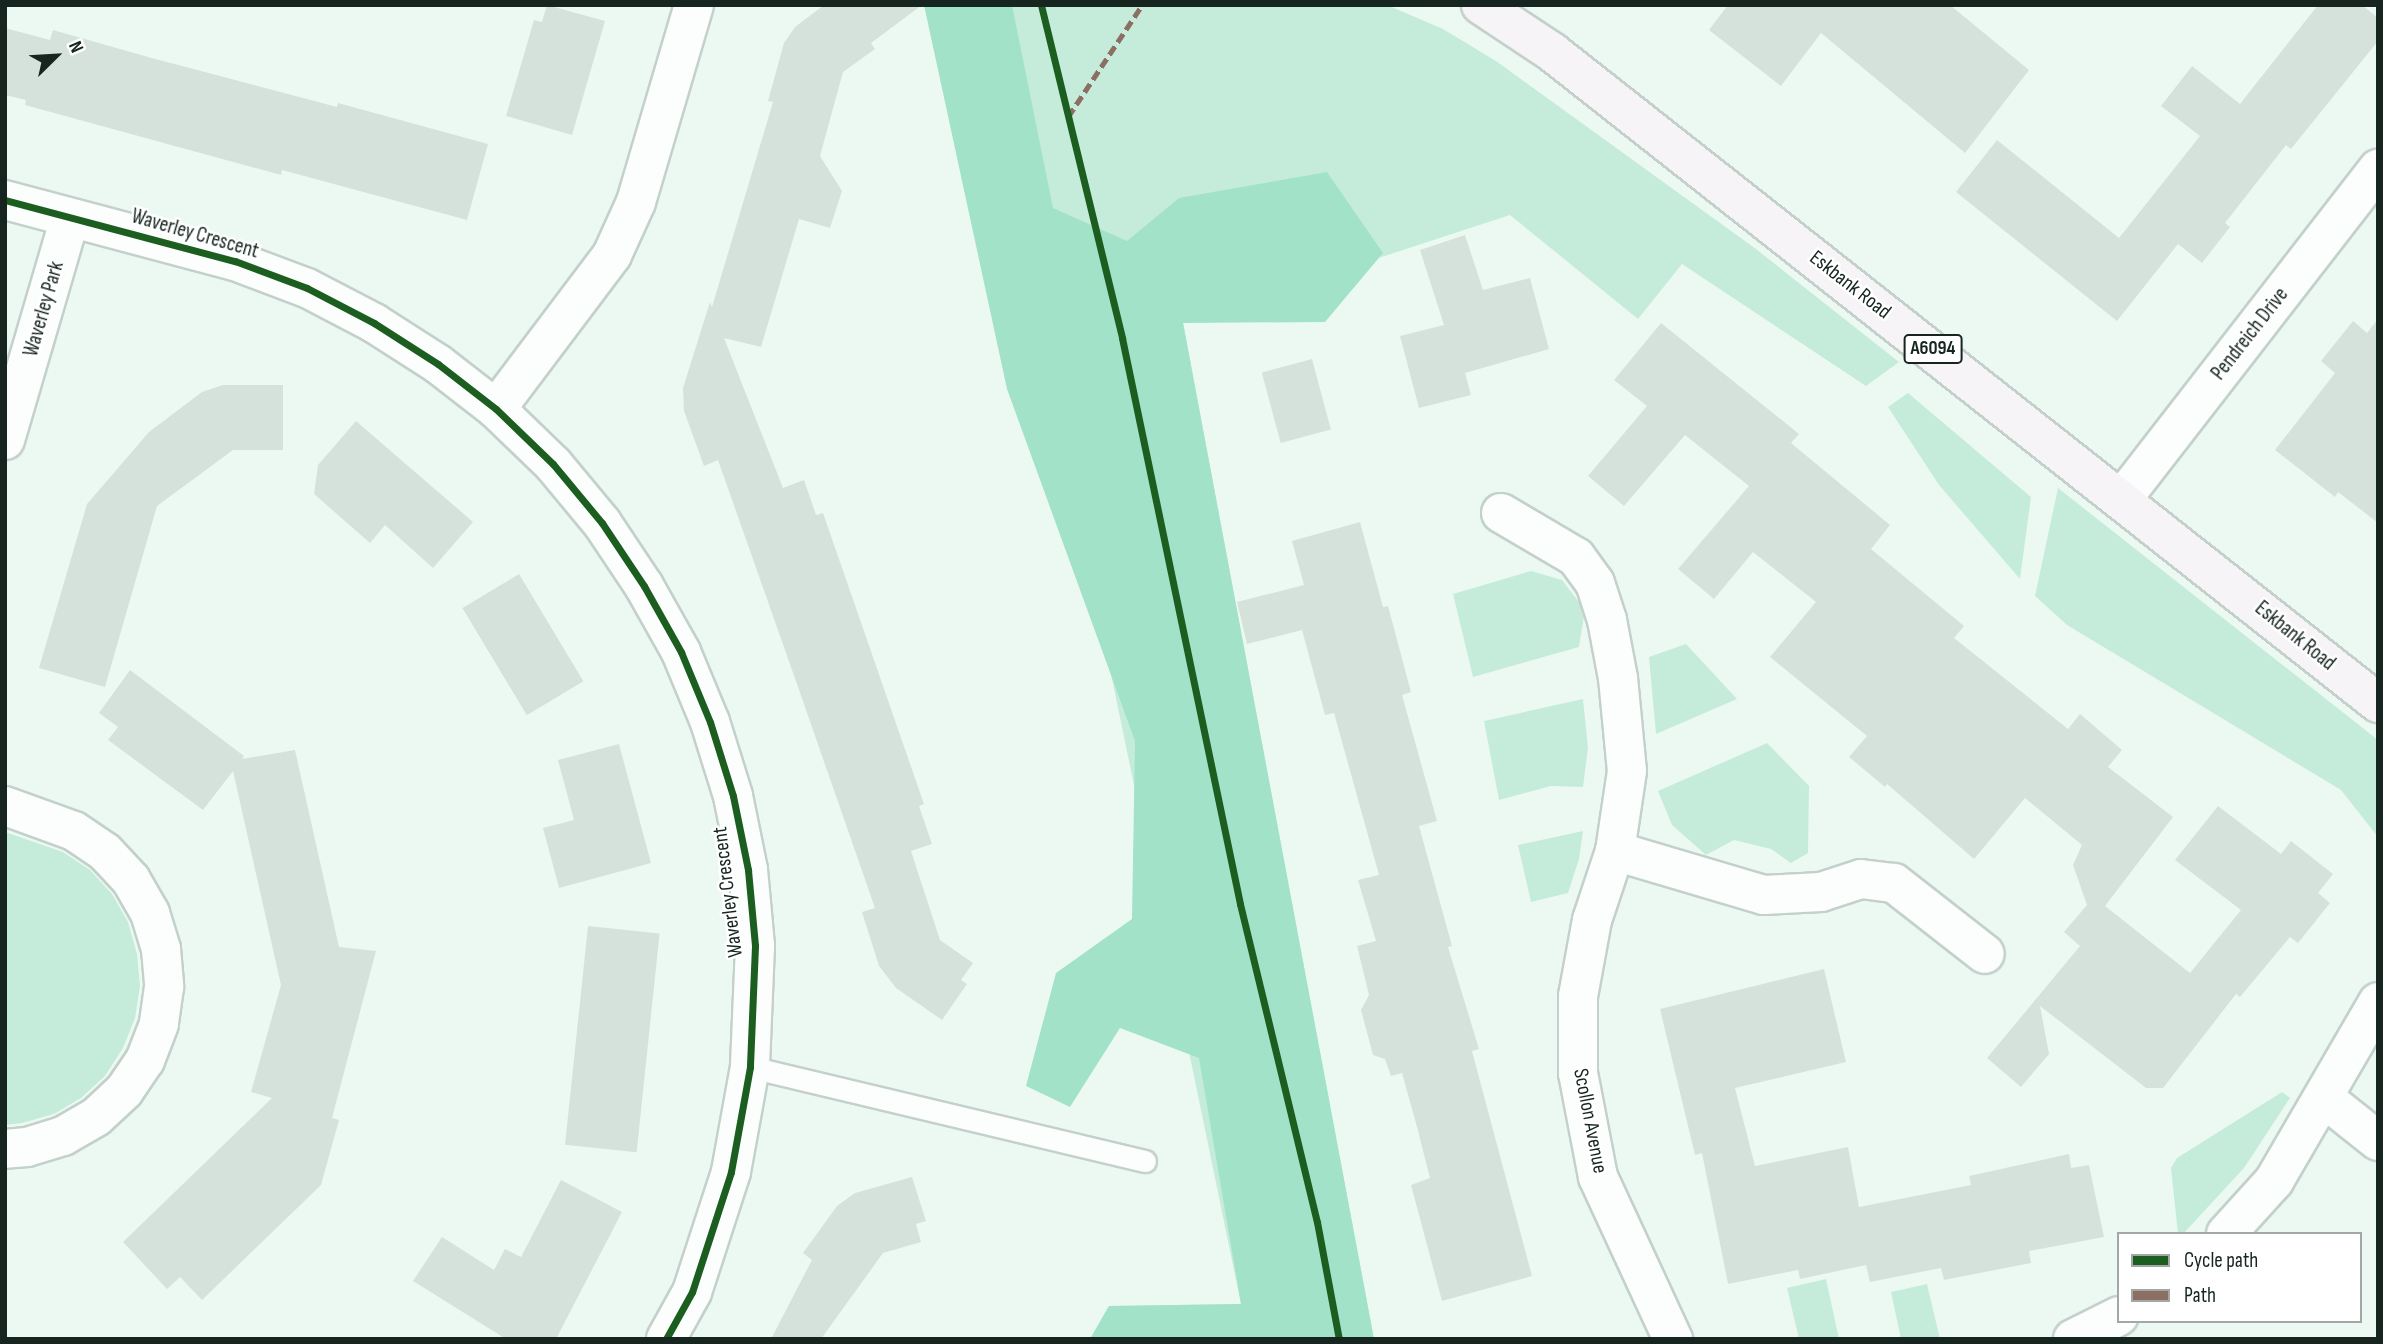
<!DOCTYPE html>
<html>
<head>
<meta charset="utf-8">
<style>
	body { margin:0 }
	#map { position:relative; width:2383px; height:1344px; overflow:hidden; background:#ecf9f3; font-family:"Sofia Sans Condensed",sans-serif }
	div>[style] { position:absolute }
	[style*='--x'] { left:calc(var(--x)*1px); top:calc(var(--y)*1px); width:calc(var(--w)*1px); rotate:calc(var(--a)*1deg) }
	.green>* { inset:0; background:#c5ecdb }
	.forest>* { inset:0; background:#a2e2c8 }
	.building>* { inset:0; background:#d5e2dc; transform-origin:0 0 }
	.roads { filter:drop-shadow(2px 0 #c3d1ca) drop-shadow(-2px 0 #c3d1ca) drop-shadow(0 2px #c3d1ca) drop-shadow(0 -2px #c3d1ca) }
	.lane>* { height:21px; margin:-10.5px; padding:0 10.5px; transform-origin:10.5px; border-radius:10.5px; background:#fcfefd }
	.street>* { height:38px; margin:-19px; padding:0 19px; transform-origin:19px; border-radius:19px; background:#fcfefd }
	.primary>* { height:38px; margin:-19px; padding:0 19px; transform-origin:19px; border-radius:19px; background:#f7f4f8 }
	.quiet>* { height:5px; margin-top:-2.5px; transform-origin:0; background:repeating-linear-gradient(90deg,#8d6e63 0 10px,transparent 0 15px) }
	.cycleway>* { height:7px; margin:-3.5px; padding:0 3.5px; transform-origin:3.5px; border-radius:3.5px; background:#1b5e20 }
	span { translate:-50% -50%; white-space:nowrap; text-align:center; line-height:1.15; -webkit-text-stroke:5px #fff; paint-order:stroke }
	.shield-label span { padding:2px 5px; background:#fff; border:2px solid; border-radius:5px; -webkit-text-stroke-width:0 }
	.shield-label { font-size:19px; color:#16251f; font-weight:700 }
	.street-label { font-size:21px; color:#16251f }
	.frame { position:absolute; inset:0; border:7px solid #16251f; pointer-events:none }
	.legend { position:absolute; left:2117px; top:1232px; width:245px; height:91px; box-sizing:border-box; background:#fff; border:2px solid #a2a8a5; margin:0; padding:9px 12px; list-style:none; font-size:21px; color:#16251f }
	.legend li { display:flex; align-items:center; gap:14px; height:35px }
	.legend b { width:35px; border:2px solid #a2a8a5 }
	.north { position:absolute; left:21px; top:21px; width:70px; height:70px; -webkit-text-stroke:5px #fff; paint-order:stroke; rotate:66deg; font-size:19px; font-weight:700; line-height:28px; text-align:center; color:#16251f }
	.north::after { content:''; display:block; margin:auto; width:24px; height:32px; background:#16251f; clip-path:polygon(50% 0,100% 100%,50% 72%,0 100%) }
</style>
</head>
<body>
<div id="map">
	<div class="green">
		<div style="clip-path:polygon(973px 5px,1387px 5px,1443px 29px,1496px 61px,1756px 249px,1899px 362px,1866px 386px,1682px 264px,1638px 319px,1510px 215px,1183px 322px,1374px 1339px,1090px 1339px,1109px 1306px,1241px 1304px)"></div>
		<div style="clip-path:polygon(1908px 393px,2031px 497px,2020px 579px,1939px 485px,1888px 407px)"></div>
		<div style="clip-path:polygon(2058px 488px,2378px 740px,2378px 837px,2341px 790px,2067px 625px,2035px 596px)"></div>
		<div style="clip-path:polygon(1531px 571px,1562px 580px,1585px 610px,1579px 647px,1473px 677px,1453px 594px)"></div>
		<div style="clip-path:polygon(1686px 644px,1737px 699px,1656px 734px,1649px 657px)"></div>
		<div style="clip-path:polygon(1583px 699px,1588px 748px,1583px 787px,1551px 786px,1499px 800px,1484px 721px)"></div>
		<div style="clip-path:polygon(1767px 743px,1809px 786px,1808px 853px,1791px 863px,1771px 849px,1734px 840px,1706px 855px,1672px 825px,1658px 791px)"></div>
		<div style="clip-path:polygon(1583px 831px,1579px 859px,1568px 893px,1531px 902px,1518px 845px)"></div>
		<div style="clip-path:polygon(5px 832px,63px 852px,90px 870px,112px 894px,128px 922px,137px 954px,140px 986px,135px 1018px,123px 1048px,105px 1076px,81px 1098px,54px 1114px,22px 1123px,5px 1125px)"></div>
		<div style="clip-path:polygon(2282px 1092px,2290px 1098px,2244px 1168px,2183px 1234px,2178px 1234px,2171px 1168px,2177px 1158px)"></div>
		<div style="clip-path:polygon(1826px 1279px,1839px 1339px,1799px 1339px,1787px 1288px)"></div>
		<div style="clip-path:polygon(1927px 1284px,1940px 1339px,1901px 1339px,1891px 1292px)"></div>
	</div>
	<div class="forest">
		<div style="clip-path:polygon(924px 5px,1012px 5px,1053px 208px,1127px 241px,1179px 198px,1327px 172px,1383px 253px,1325px 322px,1183px 323px,1374px 1339px,1090px 1339px,1109px 1306px,1241px 1304px,1199px 1058px,1120px 1028px,1070px 1107px,1026px 1086px,1056px 973px,1132px 919px,1135px 741px,1007px 389px)"></div>
	</div>
	<div class="building">
		<div style="clip-path:polygon(547px 5px,605px 21px,572px 135px,506px 116px,534px 20px,542px 22px)"></div>
		<div style="clip-path:polygon(824px 5px,922px 5px,871px 43px,875px 49px,843px 72px,820px 156px,842px 191px,830px 228px,799px 219px,761px 347px,724px 338px,783px 488px,804px 480px,816px 515px,823px 513px,924px 804px,919px 806px,932px 844px,911px 851px,940px 940px,973px 963px,961px 980px,967px 984px,942px 1020px,896px 988px,879px 966px,862px 912px,875px 908px,798px 687px,718px 460px,704px 466px,684px 411px,683px 388px,710px 302px,712px 307px,773px 102px,768px 101px,784px 43px,795px 27px)"></div>
		<div style="clip-path:polygon(1728px 5px,1950px 5px,2029px 70px,1965px 153px,1821px 33px,1781px 86px,1709px 30px)"></div>
		<div style="clip-path:polygon(2318px 5px,2362px 5px,2378px 18px,2378px 41px,2291px 149px,2286px 145px,2225px 223px,2230px 227px,2202px 263px,2178px 244px,2117px 321px,1956px 192px,1997px 140px,2119px 238px,2200px 136px,2161px 106px,2192px 66px,2240px 104px)"></div>
		<div style="clip-path:polygon(5px 28px,50px 40px,53px 30px,148px 57px,337px 107px,338px 103px,488px 144px,467px 220px,282px 170px,281px 175px,25px 105px,26px 100px,5px 95px)"></div>
		<div style="clip-path:polygon(1465px 235px,1483px 290px,1530px 278px,1549px 349px,1465px 373px,1471px 395px,1419px 408px,1400px 336px,1444px 325px,1420px 250px)"></div>
		<div style="clip-path:polygon(2378px 319px,2378px 523px,2338px 492px,2335px 497px,2275px 450px,2335px 373px,2321px 361px,2353px 321px,2367px 333px)"></div>
		<div style="clip-path:polygon(1661px 323px,1799px 434px,1791px 443px,1890px 525px,1871px 549px,1964px 626px,1954px 638px,2068px 729px,2080px 714px,2122px 750px,2108px 767px,2173px 817px,2105px 906px,2190px 973px,2241px 910px,2175px 860px,2218px 806px,2281px 854px,2291px 841px,2333px 874px,2318px 893px,2330px 903px,2298px 943px,2290px 937px,2240px 997px,2236px 994px,2163px 1088px,2146px 1088px,2040px 1006px,2049px 1054px,2021px 1087px,1987px 1058px,2080px 946px,2064px 932px,2087px 905px,2073px 865px,2082px 845px,2025px 798px,1974px 859px,1887px 784px,1885px 787px,1849px 757px,1867px 736px,1770px 657px,1816px 602px,1753px 552px,1714px 599px,1678px 569px,1749px 486px,1685px 435px,1624px 506px,1588px 476px,1647px 406px,1614px 380px)"></div>
		<div style="left:1312px;top:359px;width:73px;height:52px;rotate:75deg"></div>
		<div style="clip-path:polygon(223px 385px,283px 385px,283px 450px,233px 450px,157px 506px,105px 687px,39px 668px,87px 504px,149px 432px,202px 392px)"></div>
		<div style="clip-path:polygon(356px 421px,473px 522px,433px 568px,385px 525px,370px 543px,314px 494px,318px 465px)"></div>
		<div style="clip-path:polygon(1360px 522px,1383px 607px,1388px 606px,1411px 692px,1402px 695px,1437px 821px,1419px 826px,1452px 946px,1448px 947px,1479px 1049px,1472px 1051px,1532px 1276px,1442px 1301px,1411px 1185px,1430px 1178px,1417px 1127px,1402px 1073px,1391px 1076px,1385px 1059px,1373px 1055px,1361px 1010px,1369px 995px,1357px 946px,1376px 941px,1358px 880px,1379px 875px,1334px 713px,1325px 715px,1302px 630px,1247px 644px,1237px 602px,1304px 585px,1292px 541px)"></div>
		<div style="left:519px;top:574px;width:125px;height:66px;rotate:59deg"></div>
		<div style="clip-path:polygon(130px 670px,244px 756px,242px 759px,295px 750px,339px 947px,376px 951px,332px 1118px,339px 1120px,321px 1185px,202px 1300px,180px 1277px,167px 1289px,123px 1242px,272px 1098px,251px 1092px,281px 985px,233px 771px,203px 810px,108px 740px,118px 727px,99px 713px)"></div>
		<div style="clip-path:polygon(619px 744px,651px 863px,559px 888px,543px 828px,574px 820px,558px 760px)"></div>
		<div style="left:588px;top:926px;width:72px;height:220px;rotate:6deg"></div>
		<div style="clip-path:polygon(1824px 969px,1846px 1062px,1735px 1088px,1755px 1166px,1848px 1147px,1859px 1207px,1971px 1185px,1969px 1176px,2069px 1154px,2071px 1168px,2089px 1165px,2104px 1237px,2029px 1251px,2031px 1263px,1944px 1280px,1941px 1268px,1870px 1282px,1866px 1265px,1800px 1279px,1798px 1270px,1728px 1284px,1702px 1153px,1695px 1155px,1660px 1009px)"></div>
		<div style="clip-path:polygon(912px 1177px,926px 1221px,916px 1224px,921px 1242px,883px 1253px,821px 1339px,771px 1339px,812px 1260px,803px 1253px,837px 1206px,855px 1193px)"></div>
		<div style="clip-path:polygon(561px 1180px,622px 1212px,556px 1339px,506px 1339px,413px 1281px,442px 1237px,494px 1270px,505px 1249px,521px 1257px)"></div>
	</div>
	<div class="roads">
		<div class="lane">
			<div style="--x:750;--y:1067;--w:406;--a:13.4"></div>
		</div>
		<div class="street">
			<div style="--x:5;--y:200;--w:238;--a:14.9"></div>
			<div style="--x:235;--y:261;--w:77;--a:20.6"></div>
			<div style="--x:307;--y:288;--w:76;--a:27.6"></div>
			<div style="--x:374;--y:323;--w:76;--a:32.6"></div>
			<div style="--x:438;--y:364;--w:73;--a:37.8"></div>
			<div style="--x:496;--y:409;--w:79;--a:44"></div>
			<div style="--x:553;--y:464;--w:77;--a:50.3"></div>
			<div style="--x:602;--y:523;--w:76;--a:56.3"></div>
			<div style="--x:644;--y:586;--w:76;--a:60.7"></div>
			<div style="--x:681;--y:652;--w:76;--a:67.5"></div>
			<div style="--x:710;--y:722;--w:77;--a:72.7"></div>
			<div style="--x:733;--y:796;--w:76;--a:78.5"></div>
			<div style="--x:748;--y:870;--w:76;--a:84.7"></div>
			<div style="--x:755;--y:946;--w:121;--a:92.4"></div>
			<div style="--x:750;--y:1067;--w:107;--a:100.3"></div>
			<div style="--x:731;--y:1172;--w:126;--a:108"></div>
			<div style="--x:692;--y:1292;--w:54;--a:119"></div>
			<div style="--x:496;--y:409;--w:193;--a:-53"></div>
			<div style="--x:612;--y:255;--w:58;--a:-65.6"></div>
			<div style="--x:636;--y:202;--w:205;--a:-73.6"></div>
			<div style="--x:5;--y:440;--w:231;--a:-73.7"></div>
			<div style="--x:2122;--y:499;--w:418;--a:-52.2"></div>
			<div style="--x:1501;--y:513;--w:87;--a:30.4"></div>
			<div style="--x:1576;--y:557;--w:32;--a:54"></div>
			<div style="--x:1595;--y:583;--w:39;--a:72"></div>
			<div style="--x:1607;--y:620;--w:59;--a:79.3"></div>
			<div style="--x:1618;--y:678;--w:93;--a:84.5"></div>
			<div style="--x:1627;--y:771;--w:81;--a:98.5"></div>
			<div style="--x:1615;--y:851;--w:73;--a:108.4"></div>
			<div style="--x:1592;--y:920;--w:77;--a:100.4"></div>
			<div style="--x:1578;--y:996;--w:77;--a:90"></div>
			<div style="--x:1578;--y:1073;--w:106;--a:79.1"></div>
			<div style="--x:1598;--y:1177;--w:179;--a:65.2"></div>
			<div style="--x:5;--y:806;--w:73;--a:19.9"></div>
			<div style="--x:74;--y:831;--w:37;--a:34"></div>
			<div style="--x:105;--y:852;--w:38;--a:47"></div>
			<div style="--x:131;--y:880;--w:38;--a:60"></div>
			<div style="--x:150;--y:913;--w:38;--a:73"></div>
			<div style="--x:161;--y:949;--w:38;--a:85"></div>
			<div style="--x:164;--y:987;--w:37;--a:98"></div>
			<div style="--x:159;--y:1024;--w:39;--a:111"></div>
			<div style="--x:145;--y:1060;--w:37;--a:124"></div>
			<div style="--x:124;--y:1091;--w:38;--a:137"></div>
			<div style="--x:96;--y:1117;--w:38;--a:150"></div>
			<div style="--x:63;--y:1136;--w:38;--a:163"></div>
			<div style="--x:27;--y:1147;--w:22;--a:175"></div>
			<div style="--x:1615;--y:851;--w:155;--a:16.5"></div>
			<div style="--x:1764;--y:895;--w:57;--a:-3"></div>
			<div style="--x:1821;--y:892;--w:42;--a:-18"></div>
			<div style="--x:1861;--y:879;--w:33;--a:7"></div>
			<div style="--x:1894;--y:883;--w:115;--a:38"></div>
			<div style="--x:2324;--y:1098;--w:69;--a:38.5"></div>
			<div style="--x:2226;--y:1234;--w:72;--a:-47.8"></div>
			<div style="--x:2274;--y:1181;--w:207;--a:-59.8"></div>
			<div style="--x:2073;--y:1339;--w:51;--a:-26.6"></div>
		</div>
		<div class="primary">
			<div style="--x:1481;--y:5;--w:85;--a:33.5"></div>
			<div style="--x:1552;--y:52;--w:1052;--a:38.24"></div>
		</div>
	</div>
	<div class="quiet">
		<div style="--x:1068;--y:117;--w:134;--a:-56.5"></div>
	</div>
	<div class="cycleway">
		<div style="--x:1041;--y:5;--w:343;--a:76.3"></div>
		<div style="--x:1122;--y:338;--w:578;--a:78.22"></div>
		<div style="--x:1240;--y:904;--w:327;--a:76.4"></div>
		<div style="--x:1317;--y:1222;--w:119;--a:79.4"></div>
		<div style="--x:5;--y:200;--w:238;--a:14.9"></div>
		<div style="--x:235;--y:261;--w:77;--a:20.6"></div>
		<div style="--x:307;--y:288;--w:76;--a:27.6"></div>
		<div style="--x:374;--y:323;--w:76;--a:32.6"></div>
		<div style="--x:438;--y:364;--w:73;--a:37.8"></div>
		<div style="--x:496;--y:409;--w:79;--a:44"></div>
		<div style="--x:553;--y:464;--w:77;--a:50.3"></div>
		<div style="--x:602;--y:523;--w:76;--a:56.3"></div>
		<div style="--x:644;--y:586;--w:76;--a:60.7"></div>
		<div style="--x:681;--y:652;--w:76;--a:67.5"></div>
		<div style="--x:710;--y:722;--w:77;--a:72.7"></div>
		<div style="--x:733;--y:796;--w:76;--a:78.5"></div>
		<div style="--x:748;--y:870;--w:76;--a:84.7"></div>
		<div style="--x:755;--y:946;--w:121;--a:92.4"></div>
		<div style="--x:750;--y:1067;--w:107;--a:100.3"></div>
		<div style="--x:731;--y:1172;--w:126;--a:108"></div>
		<div style="--x:692;--y:1292;--w:54;--a:119"></div>
	</div>
	<div class="shield-label">
		<span style="left:1933px;top:349px">A6094</span>
	</div>
	<div class="street-label">
		<span style="left:195px;top:234px;rotate:16deg">Waverley Crescent</span>
		<span style="left:1850px;top:285px;rotate:38deg">Eskbank Road</span>
		<span style="left:44px;top:309px;rotate:-74deg">Waverley Park</span>
		<span style="left:2250px;top:334px;rotate:-52deg">Pendreich Drive</span>
		<span style="left:2295px;top:636px;rotate:39deg">Eskbank Road</span>
		<span style="left:728px;top:892px;rotate:-97deg">Waverley Crescent</span>
		<span style="left:1590px;top:1121px;rotate:79deg">Scollon Avenue</span>
	</div>
	<div class="frame"></div>
	<ul class="legend">
	<li><b style="height:9px;background:#1b5e20"></b>Cycle path</li>
	<li><b style="height:9px;background:#8d6e63"></b>Path</li>
	</ul>
	<div class="north">N</div>
</div>
</body>
</html>
